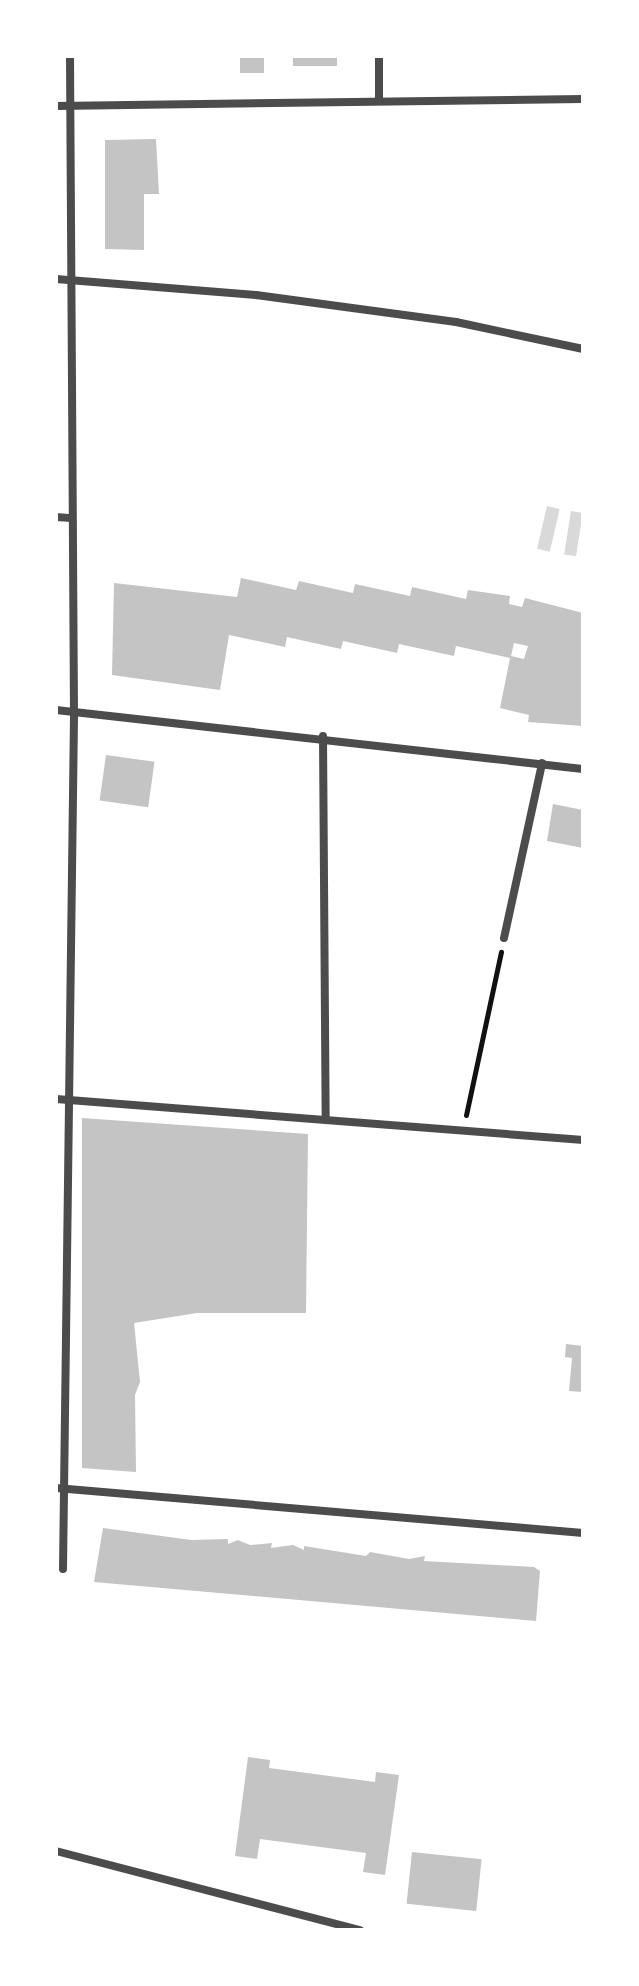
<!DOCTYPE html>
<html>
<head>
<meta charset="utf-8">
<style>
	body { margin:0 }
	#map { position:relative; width:639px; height:1986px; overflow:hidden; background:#fff; font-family:Cabin,sans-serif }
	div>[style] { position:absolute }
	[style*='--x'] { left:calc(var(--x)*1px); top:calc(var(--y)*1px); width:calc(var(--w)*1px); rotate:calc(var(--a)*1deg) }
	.water>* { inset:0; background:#d9d9d9; transform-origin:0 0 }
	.building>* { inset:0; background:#c4c4c4; transform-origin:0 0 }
	.path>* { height:5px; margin:-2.5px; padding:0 2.5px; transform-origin:2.5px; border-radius:2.5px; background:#111 }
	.minor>* { height:8px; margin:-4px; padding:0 4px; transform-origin:4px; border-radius:4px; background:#4c4c4c }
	span { translate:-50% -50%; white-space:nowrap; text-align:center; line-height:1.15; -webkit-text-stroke:8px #fff; paint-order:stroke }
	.frame { position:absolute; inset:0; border:58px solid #fff; pointer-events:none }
</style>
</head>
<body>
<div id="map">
	<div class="water">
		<div style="left:547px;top:506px;width:13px;height:44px;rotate:13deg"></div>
		<div style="left:571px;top:511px;width:12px;height:44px;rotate:9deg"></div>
	</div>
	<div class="building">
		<div style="left:240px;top:56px;width:24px;height:17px"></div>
		<div style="left:293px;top:56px;width:44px;height:10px"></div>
		<div style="clip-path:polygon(156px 139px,159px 194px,144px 194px,144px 250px,105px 249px,105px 140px)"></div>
		<div style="clip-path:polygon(evenodd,241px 578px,296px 590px,299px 581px,353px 593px,355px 584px,410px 596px,412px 587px,466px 599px,468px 590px,510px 596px,509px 604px,522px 607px,525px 598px,583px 613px,583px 726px,528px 722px,529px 715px,500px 708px,510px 658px,456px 646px,454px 656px,399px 644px,397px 653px,343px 641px,341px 649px,287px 637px,285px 647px,229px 635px,220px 690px,112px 675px,114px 583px,237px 597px,241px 578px,514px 643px,528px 646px,524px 659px,511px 656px,514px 643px)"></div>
		<div style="left:106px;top:755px;width:49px;height:46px;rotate:8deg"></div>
		<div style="clip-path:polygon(553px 804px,583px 810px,583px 848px,547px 841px)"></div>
		<div style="clip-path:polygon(82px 1118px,308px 1134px,306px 1313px,197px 1313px,134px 1323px,140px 1382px,135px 1395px,136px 1472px,82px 1468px)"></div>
		<div style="clip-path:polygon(566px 1344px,583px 1346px,583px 1392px,569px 1391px,572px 1358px,565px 1357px)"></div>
		<div style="clip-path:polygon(103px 1528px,191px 1540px,228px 1539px,228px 1544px,238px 1540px,250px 1545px,272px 1543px,271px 1548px,293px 1545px,304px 1550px,304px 1546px,366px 1556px,370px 1552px,409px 1559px,425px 1556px,424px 1561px,534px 1567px,540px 1571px,536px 1621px,94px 1582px)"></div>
		<div style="clip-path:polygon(248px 1757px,270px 1760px,269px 1768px,375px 1782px,376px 1772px,399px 1775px,385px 1875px,363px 1872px,366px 1853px,260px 1839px,257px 1859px,235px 1856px)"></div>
		<div style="left:412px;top:1852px;width:70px;height:52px;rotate:6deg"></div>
	</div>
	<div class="path">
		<div style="--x:466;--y:1115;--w:167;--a:-77.9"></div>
	</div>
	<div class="minor">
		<div style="--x:379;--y:56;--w:44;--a:90"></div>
		<div style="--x:56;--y:106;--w:527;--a:-0.76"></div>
		<div style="--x:56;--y:279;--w:201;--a:4.6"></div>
		<div style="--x:256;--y:295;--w:202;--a:7.7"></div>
		<div style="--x:456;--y:322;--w:130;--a:12"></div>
		<div style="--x:56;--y:517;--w:16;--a:4"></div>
		<div style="--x:56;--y:710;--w:530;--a:6.39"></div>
		<div style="--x:323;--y:736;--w:383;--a:89.6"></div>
		<div style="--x:504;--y:938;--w:179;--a:-77.7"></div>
		<div style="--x:56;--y:1099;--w:529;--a:4.45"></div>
		<div style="--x:56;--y:1488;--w:529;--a:4.88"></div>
		<div style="--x:63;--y:1569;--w:856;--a:-89.26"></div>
		<div style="--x:74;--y:713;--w:657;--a:-90.35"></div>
		<div style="--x:56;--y:1851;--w:314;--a:14.6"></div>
	</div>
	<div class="frame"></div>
</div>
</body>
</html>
